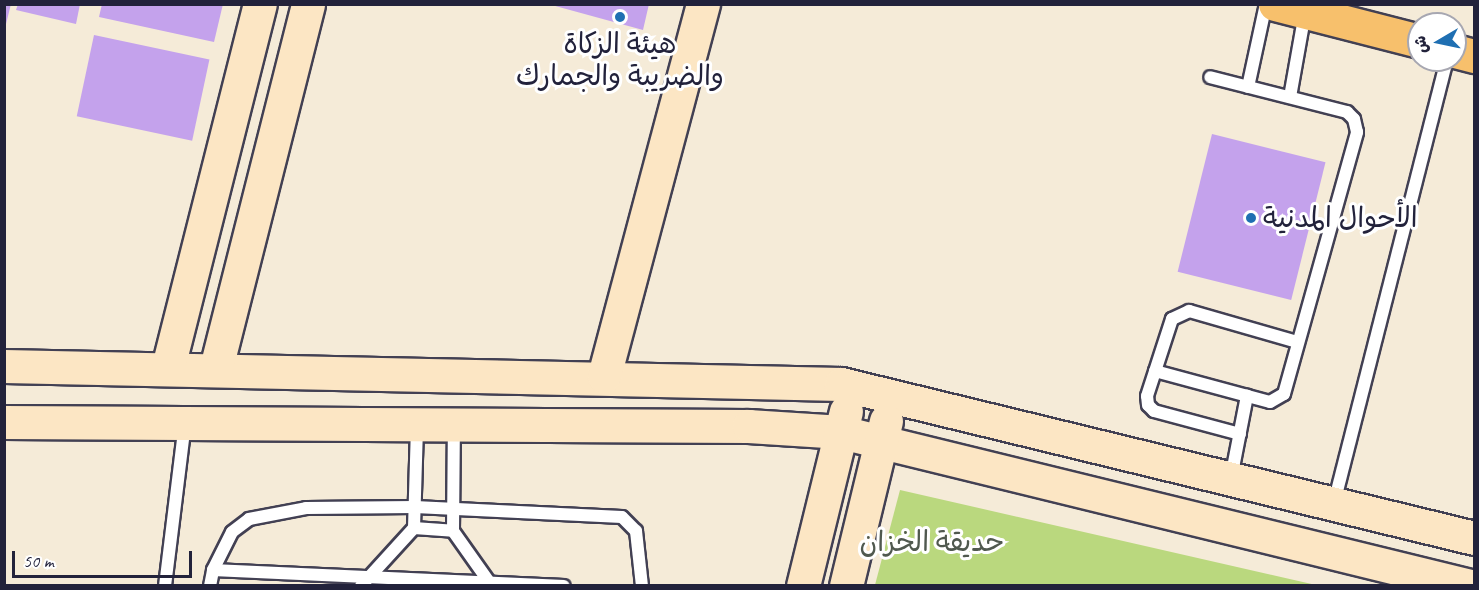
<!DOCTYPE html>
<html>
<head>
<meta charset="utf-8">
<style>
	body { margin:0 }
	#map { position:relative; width:1479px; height:590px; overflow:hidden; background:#f5ebd8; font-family:Caveat,"Playpen Sans Arabic",sans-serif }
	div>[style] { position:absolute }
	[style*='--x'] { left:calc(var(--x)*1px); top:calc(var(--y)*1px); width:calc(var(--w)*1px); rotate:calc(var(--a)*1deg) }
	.green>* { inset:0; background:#bad87e }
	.building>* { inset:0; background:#c4a2ec; transform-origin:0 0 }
	.roads { filter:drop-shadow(2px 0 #424053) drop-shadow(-2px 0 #424053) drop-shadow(0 2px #424053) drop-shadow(0 -2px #424053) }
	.lane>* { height:12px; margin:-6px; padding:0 6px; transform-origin:6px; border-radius:6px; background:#fff }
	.secondary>* { height:33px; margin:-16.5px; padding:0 16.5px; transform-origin:16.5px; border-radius:16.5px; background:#fce6c4 }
	.primary>* { height:33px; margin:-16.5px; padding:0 16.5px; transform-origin:16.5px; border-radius:16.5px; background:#f7c06c }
	.dots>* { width:16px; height:16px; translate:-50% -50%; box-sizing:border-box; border:3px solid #fff; border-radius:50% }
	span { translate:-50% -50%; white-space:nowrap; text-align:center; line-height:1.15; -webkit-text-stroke:6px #fff; paint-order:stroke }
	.poi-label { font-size:28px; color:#22223b }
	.left { translate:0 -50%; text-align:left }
	.park-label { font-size:28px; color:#50594f }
	.frame { position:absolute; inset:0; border:6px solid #22223b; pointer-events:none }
	.north { position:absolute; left:1407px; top:12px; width:60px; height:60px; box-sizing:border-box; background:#fff; border:2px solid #a7a7b1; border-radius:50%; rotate:261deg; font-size:16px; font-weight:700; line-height:24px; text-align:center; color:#22223b }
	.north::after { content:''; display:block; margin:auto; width:21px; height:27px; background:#1f6fb2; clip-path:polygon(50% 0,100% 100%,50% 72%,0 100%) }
	.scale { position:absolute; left:12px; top:551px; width:180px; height:27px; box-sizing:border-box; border:3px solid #22223b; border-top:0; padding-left:8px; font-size:18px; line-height:21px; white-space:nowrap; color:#22223b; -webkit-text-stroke:4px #fff; paint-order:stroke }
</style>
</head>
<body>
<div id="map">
	<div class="green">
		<div style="clip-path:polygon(900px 490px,1316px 585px,875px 585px)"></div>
	</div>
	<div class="building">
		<div style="clip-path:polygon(4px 4px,11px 4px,5px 28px,4px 27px)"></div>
		<div style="clip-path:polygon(18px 4px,80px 4px,76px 24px,16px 10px)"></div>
		<div style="clip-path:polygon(102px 4px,223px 4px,214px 42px,99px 17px)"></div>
		<div style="clip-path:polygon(548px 4px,649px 4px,643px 30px)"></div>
		<div style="left:94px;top:35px;width:118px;height:83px;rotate:12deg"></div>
		<div style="left:1212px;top:134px;width:117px;height:142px;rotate:14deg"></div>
	</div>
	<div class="roads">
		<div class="lane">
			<div style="--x:1248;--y:87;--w:85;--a:-77.8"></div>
			<div style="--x:1290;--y:97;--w:85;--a:-79.9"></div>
			<div style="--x:1155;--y:371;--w:119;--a:15.1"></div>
			<div style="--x:1270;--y:402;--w:16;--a:-30"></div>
			<div style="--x:1284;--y:394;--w:272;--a:-74.4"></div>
			<div style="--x:1357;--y:132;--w:13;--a:-103"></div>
			<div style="--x:1354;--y:119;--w:10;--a:-135"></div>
			<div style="--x:1347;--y:112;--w:141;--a:-165.7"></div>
			<div style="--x:1240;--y:434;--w:89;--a:-165"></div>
			<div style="--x:1154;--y:411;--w:8;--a:-135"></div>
			<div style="--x:1148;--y:405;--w:9;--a:-96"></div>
			<div style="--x:1147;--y:396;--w:81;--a:-72"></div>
			<div style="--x:1172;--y:319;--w:19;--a:-25"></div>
			<div style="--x:1189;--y:311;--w:112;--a:16"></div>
			<div style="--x:1231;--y:478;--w:84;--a:-79"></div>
			<div style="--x:1334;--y:503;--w:457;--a:-75.7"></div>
			<div style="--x:414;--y:528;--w:102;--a:-88.3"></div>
			<div style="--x:453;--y:531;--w:106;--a:-89.5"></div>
			<div style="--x:213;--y:570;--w:351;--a:2.6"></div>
			<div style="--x:165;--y:586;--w:163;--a:-83"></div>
			<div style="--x:210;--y:586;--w:16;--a:-79"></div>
			<div style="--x:213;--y:570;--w:42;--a:-63.4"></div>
			<div style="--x:232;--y:532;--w:21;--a:-37"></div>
			<div style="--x:249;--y:519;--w:58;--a:-10.9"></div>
			<div style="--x:306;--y:508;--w:109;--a:-0.5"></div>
			<div style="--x:415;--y:507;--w:207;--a:2.8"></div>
			<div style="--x:622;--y:517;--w:20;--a:45"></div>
			<div style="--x:636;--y:531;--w:55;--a:83.8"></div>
			<div style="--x:361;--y:586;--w:79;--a:-47.6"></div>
			<div style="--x:414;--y:528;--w:39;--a:4"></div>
			<div style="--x:453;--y:531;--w:67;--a:54.7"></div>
		</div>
		<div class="secondary">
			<div style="--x:4;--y:366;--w:837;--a:1.23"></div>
			<div style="--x:841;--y:384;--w:651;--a:13.67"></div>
			<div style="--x:168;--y:367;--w:374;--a:-75.8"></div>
			<div style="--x:216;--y:368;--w:375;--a:-75.8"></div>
			<div style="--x:604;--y:376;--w:385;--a:-75.1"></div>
			<div style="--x:4;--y:422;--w:745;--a:0.31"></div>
			<div style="--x:749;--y:426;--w:92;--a:3.7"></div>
			<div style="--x:841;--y:432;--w:648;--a:13.76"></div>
			<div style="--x:803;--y:586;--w:180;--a:-76.2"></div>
			<div style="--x:846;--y:586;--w:170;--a:-76.4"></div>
		</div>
		<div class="primary">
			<div style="--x:1275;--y:4;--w:149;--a:14.4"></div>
			<div style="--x:1455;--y:51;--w:20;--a:15"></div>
		</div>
	</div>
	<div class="dots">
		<div style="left:620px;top:17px;background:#1f6fb2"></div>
		<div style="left:1251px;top:218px;background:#1f6fb2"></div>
	</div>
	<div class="poi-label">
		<span style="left:620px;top:60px">هيئة الزكاة<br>والضريبة والجمارك</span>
		<span class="left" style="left:1263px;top:218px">الأحوال المدنية</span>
	</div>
	<div class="park-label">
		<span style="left:932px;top:542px">حديقة الخزان</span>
	</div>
	<div class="frame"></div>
	<div class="north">ش</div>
	<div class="scale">50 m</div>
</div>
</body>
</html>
